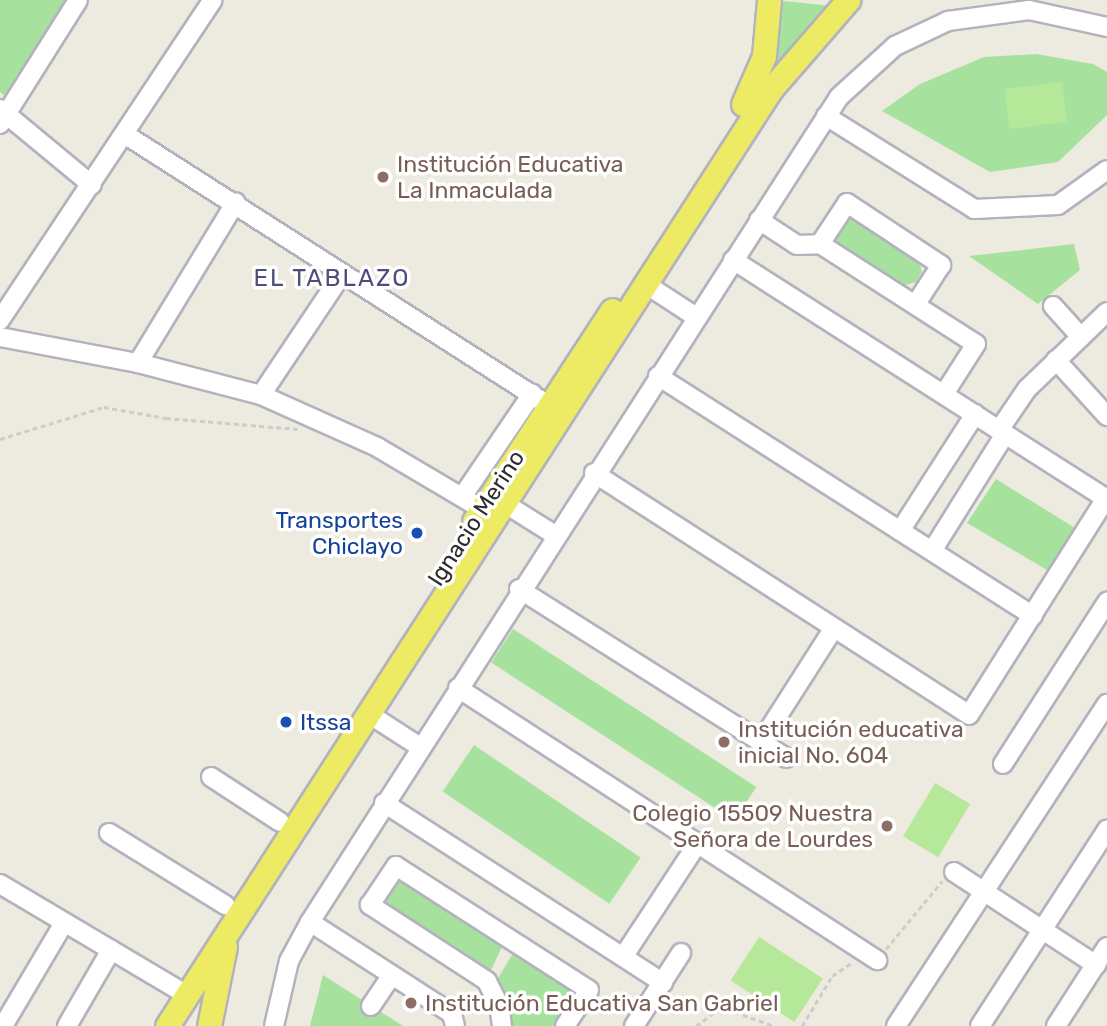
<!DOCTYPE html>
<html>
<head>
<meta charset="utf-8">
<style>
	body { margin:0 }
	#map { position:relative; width:1107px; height:1026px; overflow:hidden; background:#edeadf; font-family:Rubik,sans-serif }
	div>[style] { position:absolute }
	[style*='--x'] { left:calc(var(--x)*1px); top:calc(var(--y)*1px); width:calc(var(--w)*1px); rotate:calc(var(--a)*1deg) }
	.green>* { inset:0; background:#a6e29d; transform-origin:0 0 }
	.pitch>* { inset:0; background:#b6e89a; transform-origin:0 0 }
	.path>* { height:2.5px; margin-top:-1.25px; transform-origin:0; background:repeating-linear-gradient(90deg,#ccc 0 5px,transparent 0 8.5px) }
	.roads { filter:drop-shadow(2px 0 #b3b2bf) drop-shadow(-2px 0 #b3b2bf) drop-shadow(0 2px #b3b2bf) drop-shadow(0 -2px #b3b2bf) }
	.minor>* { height:18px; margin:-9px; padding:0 9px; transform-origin:9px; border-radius:9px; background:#fff }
	.major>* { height:23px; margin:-11.5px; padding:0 11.5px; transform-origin:11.5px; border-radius:11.5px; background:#edea64 }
	.dots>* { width:19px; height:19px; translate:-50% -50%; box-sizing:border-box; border:4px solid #fff; border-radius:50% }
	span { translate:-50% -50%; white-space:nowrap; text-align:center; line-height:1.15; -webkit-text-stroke:7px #fff; paint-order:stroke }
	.education-label { font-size:23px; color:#785e54 }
	.left { translate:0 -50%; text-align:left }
	.right { translate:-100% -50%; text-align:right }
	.street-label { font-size:23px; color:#2c2c2c }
	.transit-label { font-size:23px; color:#164399 }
	.neighbourhood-label { font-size:24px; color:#4f4d7c; letter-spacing:2px }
</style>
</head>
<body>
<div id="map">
	<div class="green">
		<div style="clip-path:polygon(0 0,77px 0,10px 100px,0 92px)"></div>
		<div style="clip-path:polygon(775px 0,831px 6px,764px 81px)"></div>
		<div style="clip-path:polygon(1036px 54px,1093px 64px,1107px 72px,1107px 115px,1058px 162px,990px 172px,882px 111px,920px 84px,984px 57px)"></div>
		<div style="clip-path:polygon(852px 213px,918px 258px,922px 272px,916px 282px,899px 287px,831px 244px)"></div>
		<div style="clip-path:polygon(1074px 244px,1080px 270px,1038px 304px,969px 256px)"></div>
		<div style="clip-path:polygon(996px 479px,1075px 528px,1077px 538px,1054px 574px,967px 523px)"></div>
		<div style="left:513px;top:629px;width:290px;height:40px;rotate:33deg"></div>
		<div style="left:474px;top:745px;width:201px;height:56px;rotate:34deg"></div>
		<div style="clip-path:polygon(400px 876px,504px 943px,490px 972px,484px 975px,380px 904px)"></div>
		<div style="clip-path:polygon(515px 950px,578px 993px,557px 1026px,508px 1026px,495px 983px)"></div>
		<div style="clip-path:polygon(323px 975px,403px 1026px,310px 1026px)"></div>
	</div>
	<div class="pitch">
		<div style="left:1062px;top:82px;width:40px;height:58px;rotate:83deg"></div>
		<div style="left:935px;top:783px;width:41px;height:62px;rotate:31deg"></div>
		<div style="left:759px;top:937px;width:76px;height:52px;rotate:33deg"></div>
	</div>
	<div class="path">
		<div style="--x:0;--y:439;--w:109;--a:-17.1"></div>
		<div style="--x:104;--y:407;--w:63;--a:10.1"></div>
		<div style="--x:166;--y:418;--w:132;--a:4.8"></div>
		<div style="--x:886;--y:949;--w:88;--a:-50.5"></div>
		<div style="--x:696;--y:1026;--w:25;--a:-37"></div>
		<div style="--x:716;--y:1011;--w:19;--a:3"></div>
		<div style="--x:735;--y:1012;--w:41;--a:19.7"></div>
		<div style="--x:802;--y:1026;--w:58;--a:-59"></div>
		<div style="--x:832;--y:976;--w:25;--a:-34"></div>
	</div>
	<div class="roads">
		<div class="minor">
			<div style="--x:0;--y:109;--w:119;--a:39.6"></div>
			<div style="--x:826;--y:116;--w:175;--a:32.1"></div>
			<div style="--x:974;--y:209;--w:84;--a:-2.7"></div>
			<div style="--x:1058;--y:205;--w:60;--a:-35.5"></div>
			<div style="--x:0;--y:124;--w:146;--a:-57.8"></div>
			<div style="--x:126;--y:135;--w:514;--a:32.61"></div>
			<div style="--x:759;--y:220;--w:45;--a:33.3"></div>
			<div style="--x:797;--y:245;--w:23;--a:-2"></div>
			<div style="--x:820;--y:244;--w:185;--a:32.7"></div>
			<div style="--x:976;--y:344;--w:59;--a:122.6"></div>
			<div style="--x:820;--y:244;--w:49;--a:-56.6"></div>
			<div style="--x:847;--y:203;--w:113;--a:33.4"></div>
			<div style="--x:941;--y:265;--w:46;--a:122.7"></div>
			<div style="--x:733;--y:260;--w:443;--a:32.6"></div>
			<div style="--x:647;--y:285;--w:59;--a:33.1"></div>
			<div style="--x:1053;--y:306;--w:42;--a:47.9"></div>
			<div style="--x:0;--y:320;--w:384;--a:-56.4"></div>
			<div style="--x:0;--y:337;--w:140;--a:10.7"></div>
			<div style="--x:138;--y:363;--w:127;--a:14.6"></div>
			<div style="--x:261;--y:395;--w:127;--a:24.1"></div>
			<div style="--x:377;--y:447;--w:134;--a:30.6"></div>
			<div style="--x:1056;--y:360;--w:76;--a:47.7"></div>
			<div style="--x:138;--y:363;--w:188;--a:-58.7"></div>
			<div style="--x:658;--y:376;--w:445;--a:32.6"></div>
			<div style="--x:261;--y:395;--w:146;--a:-56.2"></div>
			<div style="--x:999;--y:430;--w:50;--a:-55.7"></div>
			<div style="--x:1027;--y:389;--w:111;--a:-43.9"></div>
			<div style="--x:594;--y:473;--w:446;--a:32.8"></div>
			<div style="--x:969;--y:715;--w:258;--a:-57.7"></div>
			<div style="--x:462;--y:497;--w:125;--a:-55.8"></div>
			<div style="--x:504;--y:503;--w:60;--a:32.1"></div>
			<div style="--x:900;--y:531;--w:139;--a:-57.3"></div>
			<div style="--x:932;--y:551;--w:138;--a:-58"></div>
			<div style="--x:519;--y:589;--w:316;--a:32.3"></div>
			<div style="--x:458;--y:688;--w:500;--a:33"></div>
			<div style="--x:369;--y:714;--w:61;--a:32.9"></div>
			<div style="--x:761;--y:742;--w:135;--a:-57.4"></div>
			<div style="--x:1003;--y:764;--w:193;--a:-57.3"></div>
			<div style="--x:211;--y:777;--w:82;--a:33.1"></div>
			<div style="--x:384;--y:803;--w:332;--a:32.8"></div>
			<div style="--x:109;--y:833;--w:137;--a:31.8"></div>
			<div style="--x:954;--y:872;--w:170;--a:33.2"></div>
			<div style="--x:0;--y:884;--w:217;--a:30.7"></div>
			<div style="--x:310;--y:922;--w:169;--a:32.9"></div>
			<div style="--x:452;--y:1014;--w:12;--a:76"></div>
			<div style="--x:623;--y:957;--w:136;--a:-56.7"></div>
			<div style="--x:371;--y:1006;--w:37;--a:-56"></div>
			<div style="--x:3;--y:1026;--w:120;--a:-59.4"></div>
			<div style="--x:67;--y:1026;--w:88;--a:-59.9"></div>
			<div style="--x:274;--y:1026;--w:67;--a:-77"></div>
			<div style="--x:289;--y:961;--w:44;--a:-61.7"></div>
			<div style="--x:310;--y:922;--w:980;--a:-57.33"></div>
			<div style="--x:839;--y:97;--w:76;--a:-42.3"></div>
			<div style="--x:895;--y:46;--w:59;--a:-25.3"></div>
			<div style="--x:948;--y:21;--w:82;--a:-7.7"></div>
			<div style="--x:1029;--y:10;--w:80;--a:12.3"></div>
			<div style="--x:502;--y:1026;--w:21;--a:-98"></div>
			<div style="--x:499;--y:1005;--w:27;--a:-117"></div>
			<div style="--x:487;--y:981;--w:140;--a:-147"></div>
			<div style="--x:370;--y:905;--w:47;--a:-56.3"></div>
			<div style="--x:396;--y:866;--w:229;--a:32.7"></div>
			<div style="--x:589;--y:990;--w:43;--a:123.7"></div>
			<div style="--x:634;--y:1026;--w:87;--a:-57.2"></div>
			<div style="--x:896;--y:1026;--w:385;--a:-56.8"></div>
			<div style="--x:980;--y:1026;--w:234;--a:-57.1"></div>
			<div style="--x:1056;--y:1026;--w:94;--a:-57.2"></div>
		</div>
		<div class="major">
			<div style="--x:743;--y:104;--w:52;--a:-66.4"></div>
			<div style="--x:764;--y:56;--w:56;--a:-84.9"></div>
			<div style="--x:474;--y:521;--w:252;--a:-56.8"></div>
			<div style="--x:167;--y:1026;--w:1115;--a:-57.19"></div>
			<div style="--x:771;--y:89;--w:118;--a:-49.1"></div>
			<div style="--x:209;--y:1026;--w:81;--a:-78.6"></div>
		</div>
	</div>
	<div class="dots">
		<div style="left:383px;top:177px;background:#8d6e63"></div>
		<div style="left:417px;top:533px;background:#1a4fb4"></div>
		<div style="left:286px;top:722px;background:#1a4fb4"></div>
		<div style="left:724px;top:742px;background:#8d6e63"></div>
		<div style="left:887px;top:826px;background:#8d6e63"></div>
		<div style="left:411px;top:1003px;background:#8d6e63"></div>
	</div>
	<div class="education-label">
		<span class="left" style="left:397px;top:177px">Institución Educativa<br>La Inmaculada</span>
		<span class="left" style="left:738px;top:742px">Institución educativa<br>inicial No. 604</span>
		<span class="right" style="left:873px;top:826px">Colegio 15509 Nuestra<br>Señora de Lourdes</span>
		<span class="left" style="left:425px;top:1003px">Institución Educativa San Gabriel</span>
	</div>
	<div class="street-label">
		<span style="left:476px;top:518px;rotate:-57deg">Ignacio Merino</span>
	</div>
	<div class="transit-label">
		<span class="right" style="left:403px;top:533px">Transportes<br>Chiclayo</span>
		<span class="left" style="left:300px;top:722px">Itssa</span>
	</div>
	<div class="neighbourhood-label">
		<span style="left:332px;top:279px">EL TABLAZO</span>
	</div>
</div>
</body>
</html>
